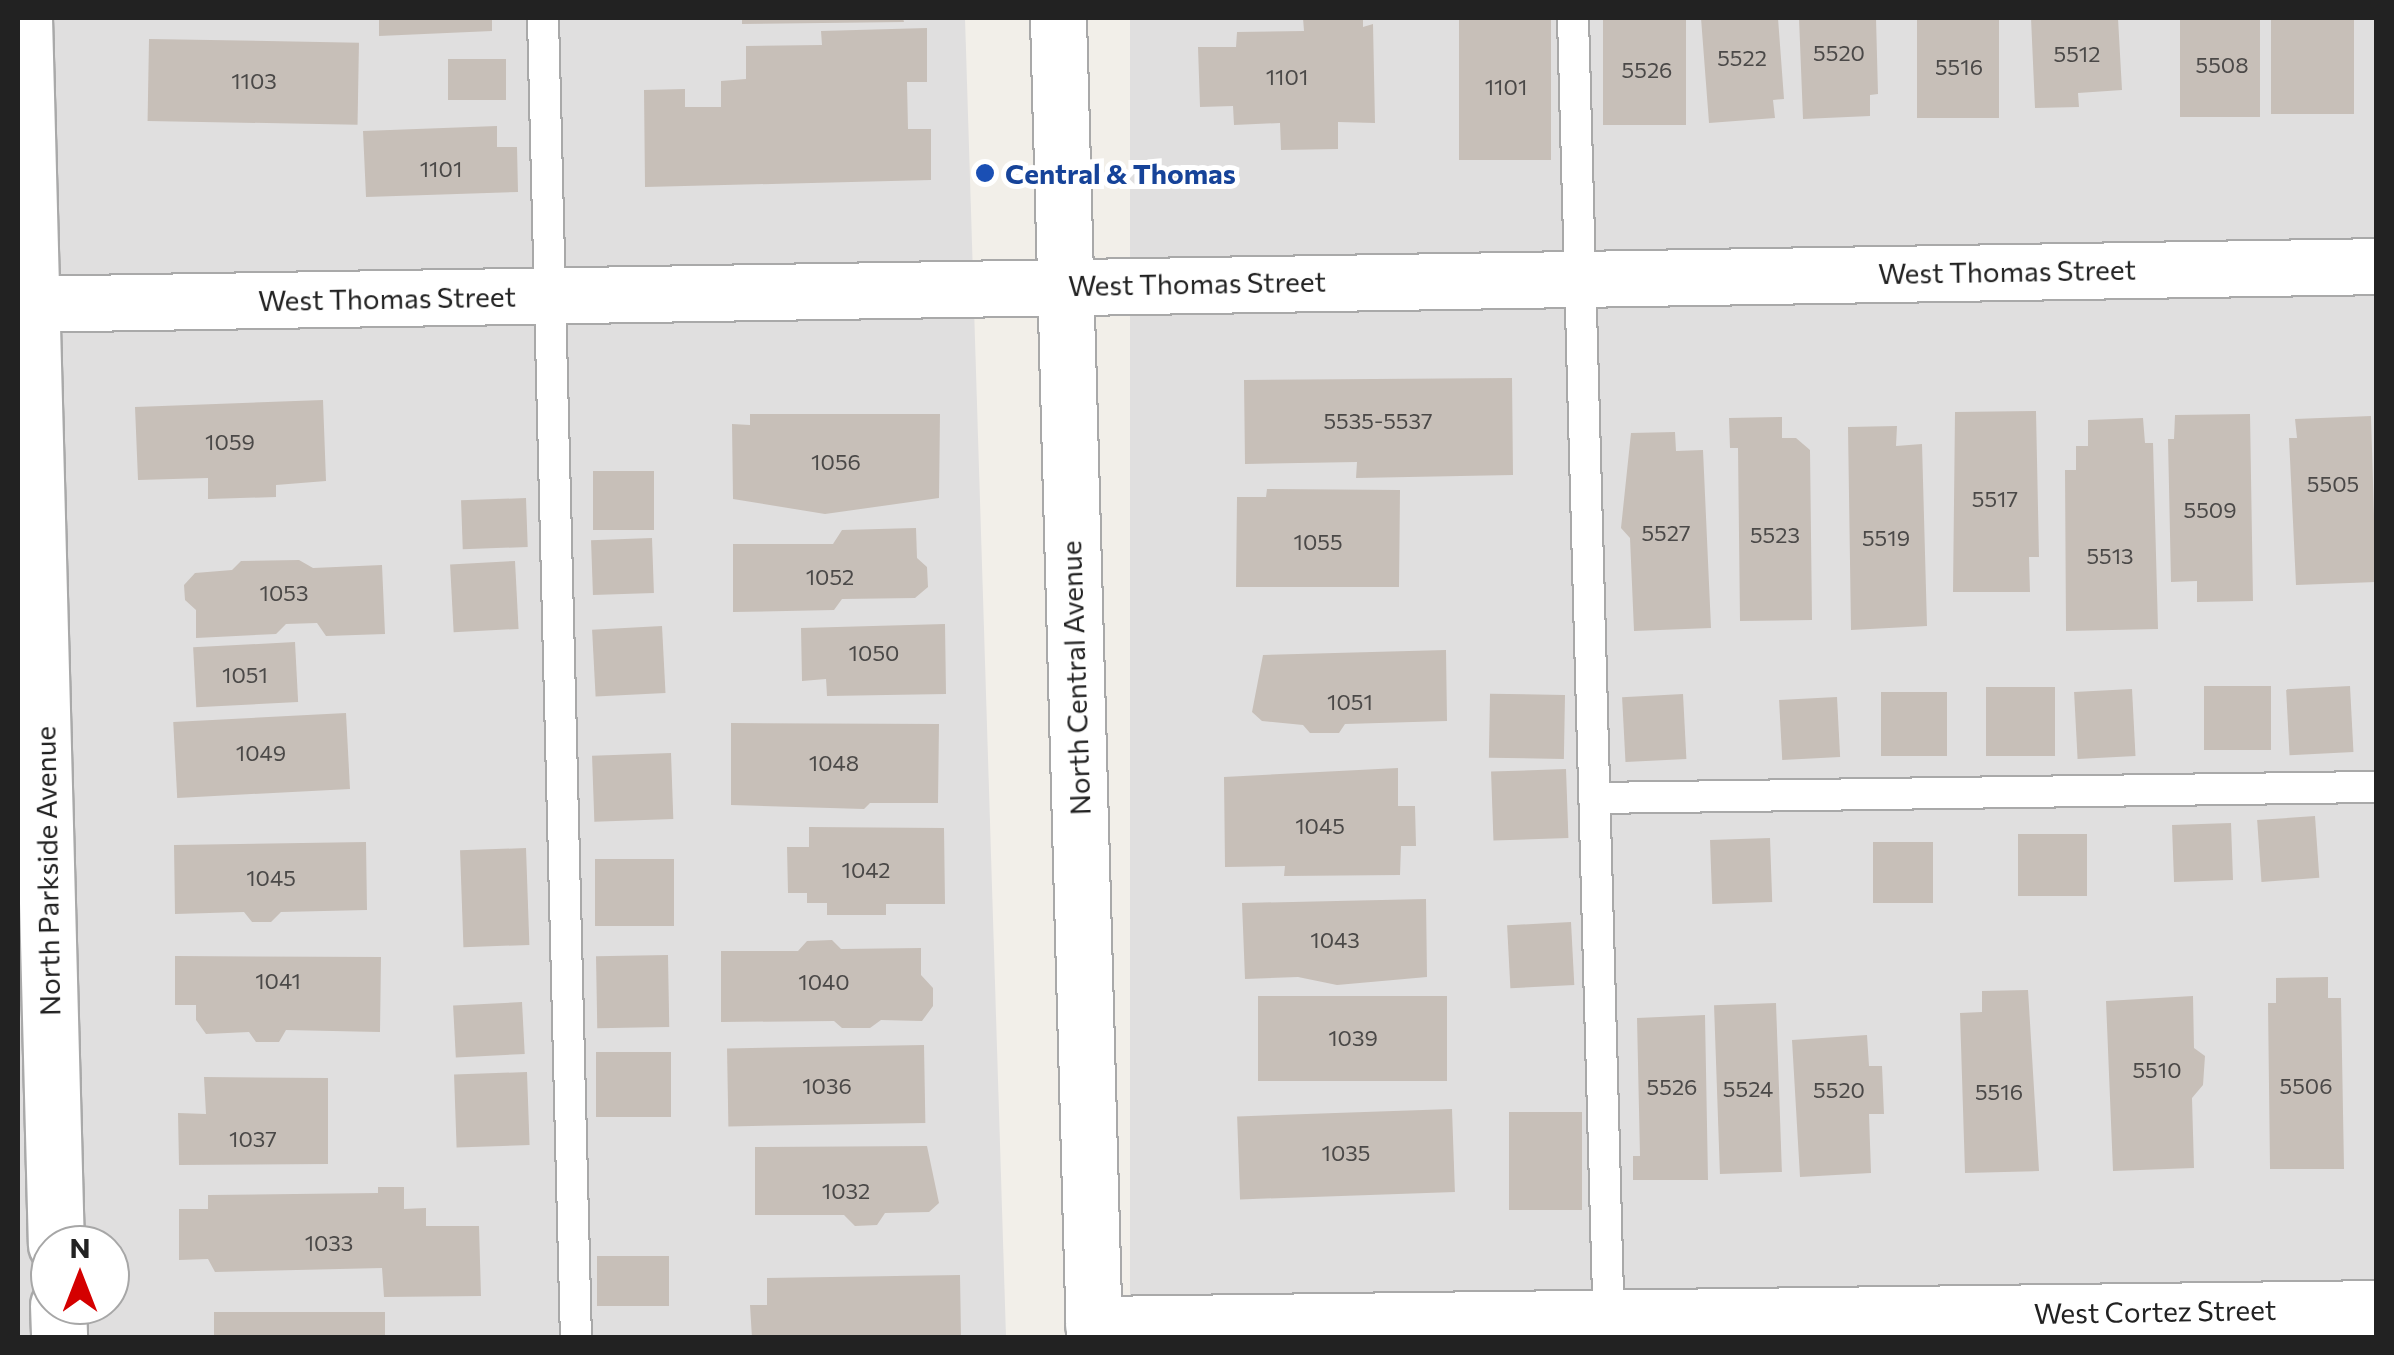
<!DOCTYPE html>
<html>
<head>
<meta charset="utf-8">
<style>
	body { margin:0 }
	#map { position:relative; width:2394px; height:1355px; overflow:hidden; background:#f2efe9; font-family:Commissioner,sans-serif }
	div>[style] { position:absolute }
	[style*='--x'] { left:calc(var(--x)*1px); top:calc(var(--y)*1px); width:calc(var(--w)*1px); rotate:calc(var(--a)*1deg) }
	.residential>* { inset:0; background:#e0dfdf; transform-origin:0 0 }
	.building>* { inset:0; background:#c7bfb8; transform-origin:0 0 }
	.roads { filter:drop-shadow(2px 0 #a9a9a9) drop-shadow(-2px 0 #a9a9a9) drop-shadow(0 2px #a9a9a9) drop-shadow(0 -2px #a9a9a9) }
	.service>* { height:30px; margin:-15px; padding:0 15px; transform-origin:15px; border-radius:15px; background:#fff }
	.minor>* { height:55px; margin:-27.5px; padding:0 27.5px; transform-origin:27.5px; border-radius:27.5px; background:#fff }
	.tertiary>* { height:55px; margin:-27.5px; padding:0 27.5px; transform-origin:27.5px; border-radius:27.5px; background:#fff }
	.dots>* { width:28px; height:28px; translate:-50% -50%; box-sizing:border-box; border:5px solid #fff; border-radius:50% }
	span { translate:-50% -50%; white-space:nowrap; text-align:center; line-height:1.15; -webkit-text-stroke:10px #fff; paint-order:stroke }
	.number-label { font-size:22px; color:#4b4948 }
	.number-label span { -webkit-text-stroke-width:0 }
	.transit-label { font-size:28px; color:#164399; font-weight:700 }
	.left { translate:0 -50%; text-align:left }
	.street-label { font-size:28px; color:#222 }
	.frame { position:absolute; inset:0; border:20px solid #222; pointer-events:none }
	.north { position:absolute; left:30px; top:1225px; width:100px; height:100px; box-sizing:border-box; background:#fff; border:2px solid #a7a7a7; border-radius:50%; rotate:0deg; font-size:28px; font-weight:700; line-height:40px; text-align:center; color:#222 }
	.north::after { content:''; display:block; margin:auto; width:35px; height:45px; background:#d40000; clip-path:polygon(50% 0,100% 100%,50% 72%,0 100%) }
</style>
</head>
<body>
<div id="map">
	<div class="residential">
		<div style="clip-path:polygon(evenodd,18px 18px,965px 18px,1006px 1337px,18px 1337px,18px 18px,50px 1245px,110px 1245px,110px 1305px,50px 1305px,50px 1245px)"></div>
		<div style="left:1130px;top:18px;width:1246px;height:1320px"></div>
	</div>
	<div class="building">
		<div style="clip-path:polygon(379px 18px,492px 18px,492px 31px,379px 36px)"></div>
		<div style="clip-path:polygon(742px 18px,903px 18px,904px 22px,742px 24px)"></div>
		<div style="clip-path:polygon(1303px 18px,1363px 18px,1363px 27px,1373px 24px,1375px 123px,1338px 122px,1338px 149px,1281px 150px,1280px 123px,1234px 125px,1233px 106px,1200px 107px,1198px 47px,1236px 47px,1237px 32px,1304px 31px)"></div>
		<div style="left:1459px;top:18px;width:92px;height:142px"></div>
		<div style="left:1603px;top:18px;width:83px;height:107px"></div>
		<div style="clip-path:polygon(1701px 18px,1778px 18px,1784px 99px,1773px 100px,1775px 118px,1709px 123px)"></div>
		<div style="clip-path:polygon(1799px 18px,1876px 18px,1878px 94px,1870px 95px,1870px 116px,1803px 119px)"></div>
		<div style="left:1917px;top:18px;width:82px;height:100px"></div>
		<div style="clip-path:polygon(2031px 18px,2118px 18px,2122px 90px,2078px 93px,2079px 107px,2035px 108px)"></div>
		<div style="left:2180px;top:18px;width:80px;height:99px"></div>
		<div style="left:2271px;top:18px;width:83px;height:96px"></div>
		<div style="clip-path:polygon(927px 28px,927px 82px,907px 82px,908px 129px,931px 129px,931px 180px,645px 187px,644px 90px,685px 89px,685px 107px,721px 107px,721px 81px,746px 79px,746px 46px,822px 45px,821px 31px)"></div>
		<div style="left:149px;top:39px;width:210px;height:82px;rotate:1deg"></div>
		<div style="left:448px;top:59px;width:58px;height:41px"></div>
		<div style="clip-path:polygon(497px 126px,497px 147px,517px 147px,518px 192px,366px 197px,363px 131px)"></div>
		<div style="clip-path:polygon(1512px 378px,1513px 475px,1356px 478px,1357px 462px,1245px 464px,1244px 380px)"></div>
		<div style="clip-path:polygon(323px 400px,326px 481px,276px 485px,276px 497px,208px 499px,208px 478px,138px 480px,135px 407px)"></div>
		<div style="clip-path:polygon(2036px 411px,2039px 557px,2029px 557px,2030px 592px,1953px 592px,1955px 412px)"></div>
		<div style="clip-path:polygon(750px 414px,940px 414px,939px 498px,825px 514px,733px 499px,732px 424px,750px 425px)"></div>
		<div style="clip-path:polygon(2250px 414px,2253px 601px,2197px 602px,2197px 581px,2171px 582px,2168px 439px,2174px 439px,2175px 415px)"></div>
		<div style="clip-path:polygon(2371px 416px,2376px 582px,2296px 585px,2289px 438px,2297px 438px,2295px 419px)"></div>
		<div style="clip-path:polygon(1782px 417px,1782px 438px,1796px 438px,1810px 450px,1812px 620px,1740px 621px,1738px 448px,1730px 448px,1729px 418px)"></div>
		<div style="clip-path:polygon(2143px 418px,2145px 443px,2153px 443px,2158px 629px,2066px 631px,2065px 470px,2076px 470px,2076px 446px,2088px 446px,2088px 420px)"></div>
		<div style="clip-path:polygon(1897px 426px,1896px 446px,1922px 444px,1927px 626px,1851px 630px,1848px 427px)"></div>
		<div style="clip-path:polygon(1675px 432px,1676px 451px,1703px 450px,1711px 628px,1634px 631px,1630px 538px,1621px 528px,1631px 433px)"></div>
		<div style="left:593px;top:471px;width:61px;height:59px"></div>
		<div style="clip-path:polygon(1267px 489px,1400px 490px,1399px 587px,1236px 587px,1237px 497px,1266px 497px)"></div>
		<div style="left:526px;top:498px;width:49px;height:65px;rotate:88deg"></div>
		<div style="clip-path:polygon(916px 528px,917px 558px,927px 567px,928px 587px,915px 598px,842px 599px,834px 610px,733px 612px,733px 544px,833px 544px,842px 530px)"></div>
		<div style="left:652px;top:538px;width:55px;height:61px;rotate:88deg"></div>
		<div style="clip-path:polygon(299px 560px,313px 568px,382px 565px,385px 634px,326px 636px,317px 623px,286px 624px,276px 634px,196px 638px,196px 610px,185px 600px,184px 585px,195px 573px,232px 570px,241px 561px)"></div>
		<div style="left:515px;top:561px;width:68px;height:65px;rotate:87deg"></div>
		<div style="clip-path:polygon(945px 624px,946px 694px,827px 696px,826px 679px,802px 681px,801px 628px)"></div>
		<div style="left:662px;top:626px;width:67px;height:70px;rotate:87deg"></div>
		<div style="left:295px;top:642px;width:60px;height:102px;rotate:87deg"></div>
		<div style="clip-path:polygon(1446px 650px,1447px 721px,1345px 724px,1339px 733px,1310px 733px,1303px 725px,1262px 721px,1252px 712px,1263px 655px)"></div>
		<div style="left:2271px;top:686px;width:64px;height:67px;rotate:90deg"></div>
		<div style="left:2350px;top:686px;width:66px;height:64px;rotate:87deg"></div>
		<div style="left:1986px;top:687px;width:69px;height:69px"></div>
		<div style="left:2132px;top:689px;width:67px;height:58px;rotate:87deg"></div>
		<div style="left:1947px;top:692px;width:64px;height:66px;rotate:90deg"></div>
		<div style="left:1683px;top:694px;width:65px;height:61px;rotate:87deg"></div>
		<div style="left:1565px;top:695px;width:64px;height:75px;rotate:91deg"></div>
		<div style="left:1837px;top:697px;width:60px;height:58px;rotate:87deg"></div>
		<div style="left:346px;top:713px;width:76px;height:173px;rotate:87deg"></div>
		<div style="clip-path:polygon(731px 723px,939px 724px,938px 803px,870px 803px,864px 809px,731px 805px)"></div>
		<div style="left:671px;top:753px;width:66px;height:79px;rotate:88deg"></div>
		<div style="clip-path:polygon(1398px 768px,1398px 806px,1415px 806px,1416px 846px,1401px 846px,1400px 875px,1284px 876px,1285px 866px,1225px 867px,1224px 777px)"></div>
		<div style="left:1566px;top:769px;width:69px;height:75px;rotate:88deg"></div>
		<div style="left:2315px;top:816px;width:62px;height:58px;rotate:86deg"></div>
		<div style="left:2231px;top:823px;width:57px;height:59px;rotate:88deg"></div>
		<div style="clip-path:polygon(809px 827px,944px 828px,945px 904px,886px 904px,886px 915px,827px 915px,827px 903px,807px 903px,807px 893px,788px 893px,787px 847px,809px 847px)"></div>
		<div style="left:2087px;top:834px;width:62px;height:69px;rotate:90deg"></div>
		<div style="left:1770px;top:838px;width:64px;height:60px;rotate:88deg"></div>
		<div style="clip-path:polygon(366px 842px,367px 910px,281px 912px,271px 922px,252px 922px,244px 912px,175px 914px,174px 845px)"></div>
		<div style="left:1933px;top:842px;width:61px;height:60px;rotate:90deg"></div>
		<div style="left:526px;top:848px;width:97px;height:66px;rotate:88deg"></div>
		<div style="left:595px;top:859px;width:79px;height:67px"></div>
		<div style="clip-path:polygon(1426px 899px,1427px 977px,1337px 985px,1298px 977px,1245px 979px,1242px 903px)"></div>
		<div style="left:1571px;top:922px;width:63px;height:64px;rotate:87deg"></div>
		<div style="clip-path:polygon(832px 940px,841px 949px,921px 948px,921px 975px,933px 988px,933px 1006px,922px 1021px,881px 1020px,870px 1028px,842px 1028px,834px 1021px,721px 1022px,721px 951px,798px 951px,807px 941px)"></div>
		<div style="left:668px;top:955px;width:72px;height:72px;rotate:89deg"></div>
		<div style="clip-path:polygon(175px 956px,381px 957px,380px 1032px,286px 1030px,279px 1042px,256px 1042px,249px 1032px,206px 1034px,196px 1020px,196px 1005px,175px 1005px)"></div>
		<div style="clip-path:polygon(2328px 977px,2328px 998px,2341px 998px,2344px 1169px,2270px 1169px,2268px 1003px,2276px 1003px,2276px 978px)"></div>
		<div style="clip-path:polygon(2028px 990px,2039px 1171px,1965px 1173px,1960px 1013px,1982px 1012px,1982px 991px)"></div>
		<div style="left:1258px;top:996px;width:189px;height:85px"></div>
		<div style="clip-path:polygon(2193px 996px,2194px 1048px,2205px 1056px,2203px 1085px,2192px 1098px,2194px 1168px,2113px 1171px,2106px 1001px)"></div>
		<div style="left:522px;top:1002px;width:52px;height:69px;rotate:87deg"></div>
		<div style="left:1776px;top:1003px;width:169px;height:62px;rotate:88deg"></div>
		<div style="clip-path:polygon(1705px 1015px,1708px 1180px,1633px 1180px,1633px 1156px,1640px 1156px,1637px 1018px)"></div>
		<div style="clip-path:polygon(1867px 1035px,1869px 1066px,1882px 1066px,1884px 1114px,1869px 1114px,1871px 1173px,1800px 1177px,1792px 1040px)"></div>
		<div style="left:924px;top:1045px;width:78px;height:197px;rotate:89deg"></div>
		<div style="left:596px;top:1052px;width:75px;height:65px"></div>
		<div style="left:527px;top:1072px;width:73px;height:73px;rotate:88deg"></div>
		<div style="clip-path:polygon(204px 1077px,328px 1078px,328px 1164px,179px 1165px,178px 1113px,206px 1114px)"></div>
		<div style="left:1452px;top:1109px;width:83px;height:215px;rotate:88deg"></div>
		<div style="left:1582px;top:1112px;width:98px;height:73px;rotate:90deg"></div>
		<div style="clip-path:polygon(927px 1146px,939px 1203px,929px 1212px,885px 1213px,877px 1225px,855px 1226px,844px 1215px,755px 1215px,755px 1147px)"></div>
		<div style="clip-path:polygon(378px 1187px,404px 1187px,404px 1209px,426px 1208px,426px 1226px,479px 1226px,481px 1296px,384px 1297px,382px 1268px,215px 1272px,208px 1259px,179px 1260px,179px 1209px,208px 1209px,208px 1195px,378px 1193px)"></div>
		<div style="left:597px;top:1256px;width:72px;height:50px"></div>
		<div style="clip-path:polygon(960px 1275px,961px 1338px,752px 1338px,750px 1305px,767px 1305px,767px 1278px)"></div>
		<div style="left:385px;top:1312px;width:26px;height:171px;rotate:90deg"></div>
	</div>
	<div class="roads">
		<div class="service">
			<div style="--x:543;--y:18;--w:1320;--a:88.57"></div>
			<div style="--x:1573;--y:18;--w:1312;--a:88.43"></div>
			<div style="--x:1594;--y:798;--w:782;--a:-0.81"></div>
		</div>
		<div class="minor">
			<div style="--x:24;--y:18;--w:1227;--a:88.51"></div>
			<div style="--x:18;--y:304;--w:2358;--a:-0.92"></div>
			<div style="--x:58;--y:1305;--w:33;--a:88"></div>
			<div style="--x:1093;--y:1324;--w:1283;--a:-0.71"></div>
		</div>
		<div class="tertiary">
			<div style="--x:1058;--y:18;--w:1320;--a:88.44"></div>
		</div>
	</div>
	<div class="dots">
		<div style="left:985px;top:173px;background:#1a4fb4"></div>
	</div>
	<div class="number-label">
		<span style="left:1839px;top:53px">5520</span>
		<span style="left:2077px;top:54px">5512</span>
		<span style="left:1742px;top:58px">5522</span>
		<span style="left:2222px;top:65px">5508</span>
		<span style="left:1959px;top:67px">5516</span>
		<span style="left:1647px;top:70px">5526</span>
		<span style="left:1287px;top:77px">1101</span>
		<span style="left:254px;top:81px">1103</span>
		<span style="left:1506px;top:87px">1101</span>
		<span style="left:441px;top:169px">1101</span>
		<span style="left:1378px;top:421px">5535-5537</span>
		<span style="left:230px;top:442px">1059</span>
		<span style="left:836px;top:462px">1056</span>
		<span style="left:2333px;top:484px">5505</span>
		<span style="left:1995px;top:499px">5517</span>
		<span style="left:2210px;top:510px">5509</span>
		<span style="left:1666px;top:533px">5527</span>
		<span style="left:1775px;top:535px">5523</span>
		<span style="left:1886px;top:538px">5519</span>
		<span style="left:1318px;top:542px">1055</span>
		<span style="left:2110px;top:556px">5513</span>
		<span style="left:830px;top:577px">1052</span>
		<span style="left:284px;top:593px">1053</span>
		<span style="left:874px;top:653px">1050</span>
		<span style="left:245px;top:675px">1051</span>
		<span style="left:1350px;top:702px">1051</span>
		<span style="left:261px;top:753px">1049</span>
		<span style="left:834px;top:763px">1048</span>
		<span style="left:1320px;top:826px">1045</span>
		<span style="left:866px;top:870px">1042</span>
		<span style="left:271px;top:878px">1045</span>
		<span style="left:1335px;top:940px">1043</span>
		<span style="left:278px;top:981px">1041</span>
		<span style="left:824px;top:982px">1040</span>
		<span style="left:1353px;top:1038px">1039</span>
		<span style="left:2157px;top:1070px">5510</span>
		<span style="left:827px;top:1086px">1036</span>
		<span style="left:2306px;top:1086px">5506</span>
		<span style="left:1672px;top:1087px">5526</span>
		<span style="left:1748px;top:1089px">5524</span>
		<span style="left:1839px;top:1090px">5520</span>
		<span style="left:1999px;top:1092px">5516</span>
		<span style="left:253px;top:1139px">1037</span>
		<span style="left:1346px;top:1153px">1035</span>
		<span style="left:846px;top:1191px">1032</span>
		<span style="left:329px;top:1243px">1033</span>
	</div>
	<div class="transit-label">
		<span class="left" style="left:1005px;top:173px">Central &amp; Thomas</span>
	</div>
	<div class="street-label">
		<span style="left:2007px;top:271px;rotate:-1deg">West Thomas Street</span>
		<span style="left:1197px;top:283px;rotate:-1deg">West Thomas Street</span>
		<span style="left:387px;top:298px;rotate:-1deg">West Thomas Street</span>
		<span style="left:1075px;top:678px;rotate:-92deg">North Central Avenue</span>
		<span style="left:47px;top:871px;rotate:-91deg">North Parkside Avenue</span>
		<span style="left:2155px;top:1311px;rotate:-1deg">West Cortez Street</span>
	</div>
	<div class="frame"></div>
	<div class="north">N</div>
</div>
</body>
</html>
